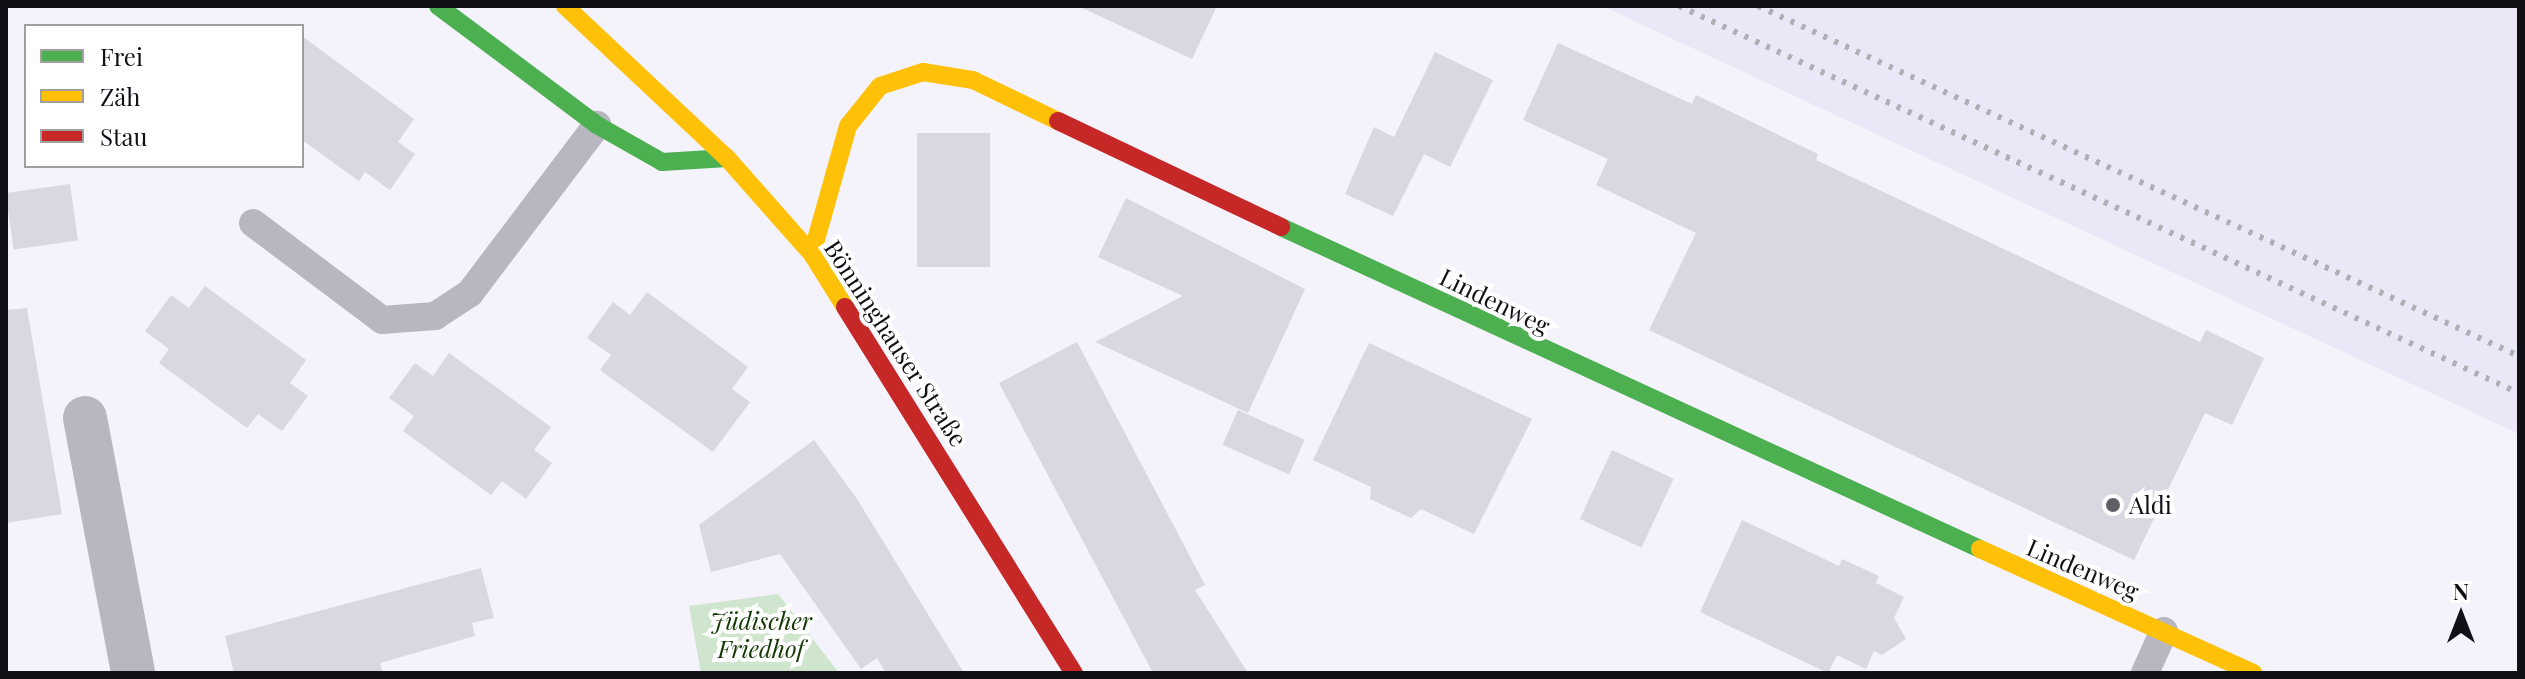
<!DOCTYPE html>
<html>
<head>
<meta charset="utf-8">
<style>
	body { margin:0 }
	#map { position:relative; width:2525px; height:679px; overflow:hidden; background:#f4f2fa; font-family:"Playfair Display",serif }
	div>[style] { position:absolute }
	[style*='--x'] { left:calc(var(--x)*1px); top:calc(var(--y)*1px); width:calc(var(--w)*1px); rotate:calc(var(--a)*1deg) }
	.built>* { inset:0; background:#ece7f6 }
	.green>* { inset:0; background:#d0e5cd }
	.building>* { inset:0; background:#d9d7df; transform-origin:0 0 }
	.lane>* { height:28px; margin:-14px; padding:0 14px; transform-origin:14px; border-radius:14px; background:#b8b6be }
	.street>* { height:44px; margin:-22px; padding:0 22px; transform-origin:22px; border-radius:22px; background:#b8b6be }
	.fast>* { height:18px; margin:-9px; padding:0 9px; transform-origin:9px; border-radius:9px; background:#4caf50 }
	.slow>* { height:18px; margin:-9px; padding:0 9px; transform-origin:9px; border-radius:9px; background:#ffc107 }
	.jam>* { height:18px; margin:-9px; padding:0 9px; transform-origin:9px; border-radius:9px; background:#c62828 }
	.rail>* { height:6px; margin-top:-3px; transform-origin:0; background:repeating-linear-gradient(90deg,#b1afb6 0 4px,transparent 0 12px) }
	.dots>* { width:22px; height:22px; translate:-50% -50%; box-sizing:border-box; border:4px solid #fff; border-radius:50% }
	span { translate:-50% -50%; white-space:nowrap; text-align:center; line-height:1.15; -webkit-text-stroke:8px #fff; paint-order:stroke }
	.street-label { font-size:24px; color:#121017 }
	.poi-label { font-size:24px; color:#121017 }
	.left { translate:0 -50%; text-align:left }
	.park-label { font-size:24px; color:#133804; font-style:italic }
	.frame { position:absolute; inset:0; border:8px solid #121017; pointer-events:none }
	.legend { position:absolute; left:24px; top:24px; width:280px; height:144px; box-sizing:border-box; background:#fff; border:2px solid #a09fa2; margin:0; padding:10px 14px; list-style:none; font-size:24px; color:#121017 }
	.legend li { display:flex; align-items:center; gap:16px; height:40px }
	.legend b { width:40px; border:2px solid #a09fa2 }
	.north { position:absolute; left:2421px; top:575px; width:80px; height:80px; -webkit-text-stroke:6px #fff; paint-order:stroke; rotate:0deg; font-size:22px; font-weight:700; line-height:32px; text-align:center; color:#121017 }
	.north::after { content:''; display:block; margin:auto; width:28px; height:36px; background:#121017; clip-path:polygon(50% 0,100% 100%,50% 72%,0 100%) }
</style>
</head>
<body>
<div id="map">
	<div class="built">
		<div style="clip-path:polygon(1602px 6px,2519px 6px,2519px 434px)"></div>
	</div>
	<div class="green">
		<div style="clip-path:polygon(778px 594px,839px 673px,701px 673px,689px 606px)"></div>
	</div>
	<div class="building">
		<div style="clip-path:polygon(1078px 6px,1217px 6px,1192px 59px)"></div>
		<div style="clip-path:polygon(302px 36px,414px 119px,398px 142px,415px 154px,390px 190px,365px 172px,359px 181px,302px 140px)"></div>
		<div style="clip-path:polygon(1558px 43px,1692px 104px,1696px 95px,1818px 154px,1816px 160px,2200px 342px,2206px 330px,2264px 358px,2232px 425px,2205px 413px,2134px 560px,1649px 330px,1696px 233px,1596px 185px,1608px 159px,1523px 120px)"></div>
		<div style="clip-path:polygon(1435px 52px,1493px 80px,1450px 167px,1424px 154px,1393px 216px,1345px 194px,1374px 127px,1394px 137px)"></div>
		<div style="left:917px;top:133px;width:73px;height:134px"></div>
		<div style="left:70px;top:184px;width:57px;height:65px;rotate:82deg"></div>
		<div style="clip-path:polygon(1126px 198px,1305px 289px,1248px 413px,1095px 342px,1183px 296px,1098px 257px)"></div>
		<div style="clip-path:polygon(205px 286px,306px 360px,290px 383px,308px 396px,282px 431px,258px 414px,247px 428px,159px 363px,169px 349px,145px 331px,171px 295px,189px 308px)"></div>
		<div style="clip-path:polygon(647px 292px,748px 367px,732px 389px,750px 402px,713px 452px,600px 370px,611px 355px,587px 338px,613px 302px,630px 315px)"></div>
		<div style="clip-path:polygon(27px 308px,62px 514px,6px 523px,6px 310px)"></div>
		<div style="clip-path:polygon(1077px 342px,1205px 585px,1195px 590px,1248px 673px,1153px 673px,999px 383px)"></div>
		<div style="clip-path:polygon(1369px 343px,1532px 419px,1474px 534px,1421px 509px,1411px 518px,1370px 499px,1371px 487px,1313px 460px)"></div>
		<div style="clip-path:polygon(449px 353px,551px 427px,534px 450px,552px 463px,526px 499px,502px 481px,491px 495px,403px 431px,414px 416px,389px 398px,415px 363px,433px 376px)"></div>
		<div style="left:1238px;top:410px;width:73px;height:38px;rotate:24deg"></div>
		<div style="clip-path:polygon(814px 440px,857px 499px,964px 673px,886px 673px,877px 658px,861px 669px,780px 554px,711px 572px,699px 525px)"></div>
		<div style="left:1612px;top:450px;width:68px;height:76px;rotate:25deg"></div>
		<div style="clip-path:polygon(1742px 520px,1839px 566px,1842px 559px,1879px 576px,1876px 583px,1904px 597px,1894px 618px,1906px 639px,1882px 655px,1874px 651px,1866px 669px,1837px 655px,1828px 673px,1700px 612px)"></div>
		<div style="clip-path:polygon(481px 568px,494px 618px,472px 623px,475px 636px,380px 663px,383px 673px,234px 673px,225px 636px)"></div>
	</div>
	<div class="lane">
		<div style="--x:253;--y:223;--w:161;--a:36.9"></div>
		<div style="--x:382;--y:320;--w:53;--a:-4.3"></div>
		<div style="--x:435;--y:316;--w:42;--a:-33.3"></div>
		<div style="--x:470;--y:293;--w:211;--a:-52.9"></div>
		<div style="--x:2145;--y:673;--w:46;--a:-65.7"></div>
	</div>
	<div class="street">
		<div style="--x:85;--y:418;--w:259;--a:79.3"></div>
	</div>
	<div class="fast">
		<div style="--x:438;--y:6;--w:199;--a:36.8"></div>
		<div style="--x:597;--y:125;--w:75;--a:29.6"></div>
		<div style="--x:662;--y:162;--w:65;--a:-3.5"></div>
		<div style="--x:1281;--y:227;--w:770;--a:24.73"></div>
	</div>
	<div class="slow">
		<div style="--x:565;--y:6;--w:222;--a:43.2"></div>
		<div style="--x:727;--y:158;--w:128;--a:48.5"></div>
		<div style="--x:812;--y:254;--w:62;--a:58.1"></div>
		<div style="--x:812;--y:254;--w:133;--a:-74.3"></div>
		<div style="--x:848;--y:126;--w:51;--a:-51.3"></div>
		<div style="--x:880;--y:86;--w:45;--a:-18"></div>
		<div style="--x:923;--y:72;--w:51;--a:9.1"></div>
		<div style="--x:973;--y:80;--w:94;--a:25.8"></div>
		<div style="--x:1980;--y:549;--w:300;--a:24.4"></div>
	</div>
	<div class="jam">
		<div style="--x:1058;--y:121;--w:247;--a:25.4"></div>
		<div style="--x:845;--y:307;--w:432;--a:58"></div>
	</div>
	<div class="rail">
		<div style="--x:1679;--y:6;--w:925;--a:24.74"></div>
		<div style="--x:1758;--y:6;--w:838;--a:24.7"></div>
	</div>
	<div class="dots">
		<div style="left:2113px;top:505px;background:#615f66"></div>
	</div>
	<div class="street-label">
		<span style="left:1495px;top:301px;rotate:26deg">Lindenweg</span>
		<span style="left:896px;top:343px;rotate:57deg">Bönninghauser Straße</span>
		<span style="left:2083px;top:569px;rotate:23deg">Lindenweg</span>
	</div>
	<div class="poi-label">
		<span class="left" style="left:2129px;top:505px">Aldi</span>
	</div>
	<div class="park-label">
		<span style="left:761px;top:635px">Jüdischer<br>Friedhof</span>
	</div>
	<div class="frame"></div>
	<ul class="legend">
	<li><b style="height:10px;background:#4caf50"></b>Frei</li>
	<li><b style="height:10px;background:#ffc107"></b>Zäh</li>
	<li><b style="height:10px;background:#c62828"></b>Stau</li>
	</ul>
	<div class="north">N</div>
</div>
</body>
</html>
